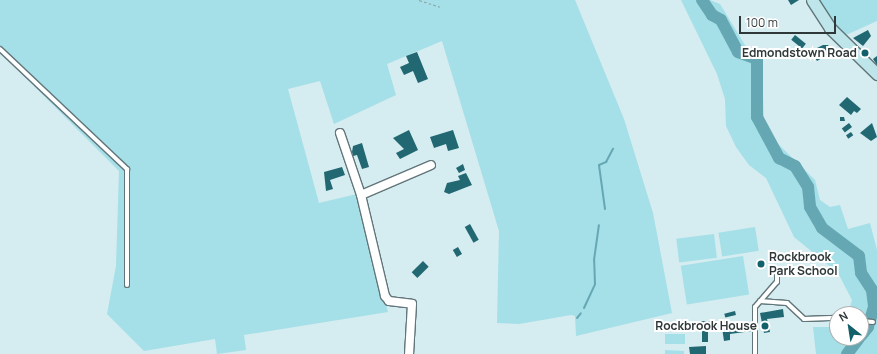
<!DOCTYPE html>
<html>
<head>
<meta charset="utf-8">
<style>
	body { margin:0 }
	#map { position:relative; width:877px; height:354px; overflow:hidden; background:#d5ecf0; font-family:Manrope,sans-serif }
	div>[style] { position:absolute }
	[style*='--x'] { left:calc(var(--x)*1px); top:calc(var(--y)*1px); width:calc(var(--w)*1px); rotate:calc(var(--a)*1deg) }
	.green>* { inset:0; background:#a5dfe8; transform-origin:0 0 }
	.stream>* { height:2px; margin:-1px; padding:0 1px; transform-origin:1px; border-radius:1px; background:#65a8b3 }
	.river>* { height:12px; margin:-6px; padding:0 6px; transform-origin:6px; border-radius:6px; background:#65a8b3 }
	.building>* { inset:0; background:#216872; transform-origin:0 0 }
	.path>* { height:1px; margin-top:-0.5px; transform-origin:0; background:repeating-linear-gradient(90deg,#8fa0a3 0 3px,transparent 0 5px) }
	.roads { filter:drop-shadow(1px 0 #62767a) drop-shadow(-1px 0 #62767a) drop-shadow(0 1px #62767a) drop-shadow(0 -1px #62767a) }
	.service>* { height:4px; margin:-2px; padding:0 2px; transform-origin:2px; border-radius:2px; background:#fff }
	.minor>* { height:8px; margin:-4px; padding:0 4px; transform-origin:4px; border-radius:4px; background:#fff }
	.secondary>* { height:11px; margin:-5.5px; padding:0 5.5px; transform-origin:5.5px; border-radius:5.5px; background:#bde5ea }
	.dots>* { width:11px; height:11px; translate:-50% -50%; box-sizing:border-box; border:2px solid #fff; border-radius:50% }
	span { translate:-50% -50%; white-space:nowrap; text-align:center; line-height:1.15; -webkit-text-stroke:4px #fff; paint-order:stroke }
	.poi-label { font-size:12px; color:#2f3839; font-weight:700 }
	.right { translate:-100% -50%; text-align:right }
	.left { translate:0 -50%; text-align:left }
	.north { position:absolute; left:829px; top:306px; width:40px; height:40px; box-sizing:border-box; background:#fff; border:1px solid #acafb0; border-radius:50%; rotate:330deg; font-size:11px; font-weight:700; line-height:16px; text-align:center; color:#2f3839 }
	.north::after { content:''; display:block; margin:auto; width:14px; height:18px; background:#12606a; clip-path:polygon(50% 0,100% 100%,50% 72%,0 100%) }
	.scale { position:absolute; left:739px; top:16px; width:97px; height:18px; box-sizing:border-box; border:2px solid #2f3839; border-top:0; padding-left:5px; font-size:12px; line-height:14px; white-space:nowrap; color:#2f3839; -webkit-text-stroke:3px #fff; paint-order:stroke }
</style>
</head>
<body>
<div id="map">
	<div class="green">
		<div style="clip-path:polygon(0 0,575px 0,624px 119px,653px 213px,672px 313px,576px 336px,575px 316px,571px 315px,519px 324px,497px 323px,499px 231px,442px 41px,387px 64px,396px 95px,334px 124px,320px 81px,288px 89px,319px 203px,357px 194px,388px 312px,244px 335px,246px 350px,217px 354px,215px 339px,144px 351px,107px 314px,116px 266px,119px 171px,0 52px)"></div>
		<div style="clip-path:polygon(681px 0,710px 0,720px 4px,748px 50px,762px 64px,764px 125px,772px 138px,815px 180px,820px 200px,830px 207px,840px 205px,848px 229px,870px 223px,877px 250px,877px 354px,816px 354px,813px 327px,837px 327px,837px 338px,861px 338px,861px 314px,848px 314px,852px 300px,838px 273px,794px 237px,766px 178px,749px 165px,736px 147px,726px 126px,725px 99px,717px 74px)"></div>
		<div style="clip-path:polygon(817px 0,877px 0,877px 21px,846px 35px,828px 20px)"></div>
		<div style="left:755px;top:227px;width:24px;height:37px;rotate:81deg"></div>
		<div style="left:714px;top:234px;width:24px;height:38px;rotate:83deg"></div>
		<div style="left:743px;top:256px;width:39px;height:63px;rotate:81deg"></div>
		<div style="left:665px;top:334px;width:20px;height:10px"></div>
		<div style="clip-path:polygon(665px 350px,684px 351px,684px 354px,665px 354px)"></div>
	</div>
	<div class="stream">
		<div style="--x:605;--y:209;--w:44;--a:-97.8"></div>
		<div style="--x:599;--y:165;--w:8;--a:-23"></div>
		<div style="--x:606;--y:162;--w:15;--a:-62"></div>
		<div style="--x:584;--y:308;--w:26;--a:-65"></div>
		<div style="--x:595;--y:284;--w:24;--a:-92"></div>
		<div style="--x:594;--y:260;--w:35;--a:-82"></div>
		<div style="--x:577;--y:318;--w:6;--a:-51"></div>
	</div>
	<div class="river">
		<div style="--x:702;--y:0;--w:18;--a:56"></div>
		<div style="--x:712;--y:15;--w:10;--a:29"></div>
		<div style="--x:721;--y:20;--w:36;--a:62"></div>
		<div style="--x:738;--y:52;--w:20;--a:20"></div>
		<div style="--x:757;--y:59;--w:58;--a:90"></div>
		<div style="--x:757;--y:117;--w:47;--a:61.8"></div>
		<div style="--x:779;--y:158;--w:18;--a:27"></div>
		<div style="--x:795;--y:166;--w:25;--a:58"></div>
		<div style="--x:808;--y:187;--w:20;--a:84"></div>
		<div style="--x:810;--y:207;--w:24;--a:60"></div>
		<div style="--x:822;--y:228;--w:46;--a:37.1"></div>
		<div style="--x:859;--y:256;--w:17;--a:83"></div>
		<div style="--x:861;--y:273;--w:20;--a:57"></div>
		<div style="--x:872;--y:290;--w:17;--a:83"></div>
		<div style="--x:874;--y:307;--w:21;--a:107"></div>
		<div style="--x:868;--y:327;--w:11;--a:128"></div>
		<div style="--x:847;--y:354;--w:20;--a:-53"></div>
	</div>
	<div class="building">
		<div style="clip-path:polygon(788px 0,799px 0,791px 5px)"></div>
		<div style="clip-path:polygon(868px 30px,871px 36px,863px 46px,853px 38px)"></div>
		<div style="left:795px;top:35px;width:14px;height:6px;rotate:39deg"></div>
		<div style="clip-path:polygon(823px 45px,828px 45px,832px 52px,817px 61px,814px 56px,820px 53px,817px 48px)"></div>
		<div style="left:809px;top:51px;width:4px;height:5px;rotate:63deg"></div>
		<div style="clip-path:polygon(417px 52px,428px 79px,418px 83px,413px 71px,404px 75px,400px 67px,409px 63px,406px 56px)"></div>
		<div style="clip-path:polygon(877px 56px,877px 65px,873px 59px)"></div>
		<div style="clip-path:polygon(847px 97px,861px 109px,857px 113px,854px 111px,851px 115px,839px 105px)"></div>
		<div style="clip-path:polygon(840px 117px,844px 117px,845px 121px,840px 121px)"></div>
		<div style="left:849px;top:123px;width:5px;height:9px;rotate:53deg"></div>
		<div style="clip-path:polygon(872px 123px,877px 137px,871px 141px,860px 133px)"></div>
		<div style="clip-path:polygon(409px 130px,418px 150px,400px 159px,396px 153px,404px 149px,393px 138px)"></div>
		<div style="clip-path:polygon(453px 130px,459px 148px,448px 151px,446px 144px,434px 148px,430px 137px)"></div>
		<div style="left:851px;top:132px;width:4px;height:6px;rotate:56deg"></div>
		<div style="clip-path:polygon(362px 143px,369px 167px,362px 169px,357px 155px,353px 156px,352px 152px,353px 146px)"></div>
		<div style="clip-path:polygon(463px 164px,465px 170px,459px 173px,456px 168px)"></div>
		<div style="clip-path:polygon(342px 167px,345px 175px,330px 180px,333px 189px,326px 191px,324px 172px)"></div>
		<div style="clip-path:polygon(466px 173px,472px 185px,449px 194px,444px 192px,447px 183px,460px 180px,458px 176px)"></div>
		<div style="left:470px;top:224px;width:18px;height:6px;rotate:61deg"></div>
		<div style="left:458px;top:247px;width:8px;height:6px;rotate:60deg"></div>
		<div style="left:423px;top:261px;width:8px;height:16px;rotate:45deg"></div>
		<div style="clip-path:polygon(783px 309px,784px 317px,767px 319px,770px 332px,764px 333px,760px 313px)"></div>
		<div style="left:735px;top:311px;width:4px;height:11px;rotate:76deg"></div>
		<div style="clip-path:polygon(729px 320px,729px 325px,751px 322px,752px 331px,730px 334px,730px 340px,724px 341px,721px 321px)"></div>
		<div style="left:716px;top:321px;width:6px;height:15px;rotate:90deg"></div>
		<div style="left:702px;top:331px;width:6px;height:11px"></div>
		<div style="clip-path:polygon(706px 346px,706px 354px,690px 354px,689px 347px)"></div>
	</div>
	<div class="path">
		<div style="--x:419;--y:0;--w:22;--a:18"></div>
	</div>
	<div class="roads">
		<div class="service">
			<div style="--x:0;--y:49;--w:175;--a:43.4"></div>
			<div style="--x:127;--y:169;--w:116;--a:90"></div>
			<div style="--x:760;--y:301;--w:27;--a:4"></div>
			<div style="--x:787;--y:303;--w:23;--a:43"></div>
			<div style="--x:804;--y:319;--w:33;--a:-2"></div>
			<div style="--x:861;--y:321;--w:12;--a:5"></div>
			<div style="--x:755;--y:354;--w:47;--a:-90"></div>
			<div style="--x:755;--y:307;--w:33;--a:-49"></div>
			<div style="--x:777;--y:282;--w:7;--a:-90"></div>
		</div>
		<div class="minor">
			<div style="--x:340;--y:133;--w:65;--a:71.3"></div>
			<div style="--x:361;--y:195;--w:104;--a:76.6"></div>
			<div style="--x:385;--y:296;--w:6;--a:51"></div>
			<div style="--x:389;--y:301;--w:23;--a:7"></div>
			<div style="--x:412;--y:304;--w:50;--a:93.4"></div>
			<div style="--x:361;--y:195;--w:76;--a:-23.2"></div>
		</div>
		<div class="secondary">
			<div style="--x:812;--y:0;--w:33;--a:57"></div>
			<div style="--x:830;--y:28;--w:66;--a:44.4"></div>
		</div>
	</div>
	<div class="dots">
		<div style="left:865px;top:53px;background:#12606a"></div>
		<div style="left:761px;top:264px;background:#12606a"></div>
		<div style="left:765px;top:326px;background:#12606a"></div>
	</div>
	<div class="poi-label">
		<span class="right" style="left:857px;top:53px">Edmondstown Road</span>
		<span class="left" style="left:769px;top:264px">Rockbrook<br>Park School</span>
		<span class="right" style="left:757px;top:326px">Rockbrook House</span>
	</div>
	<div class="north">N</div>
	<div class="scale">100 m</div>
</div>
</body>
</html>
